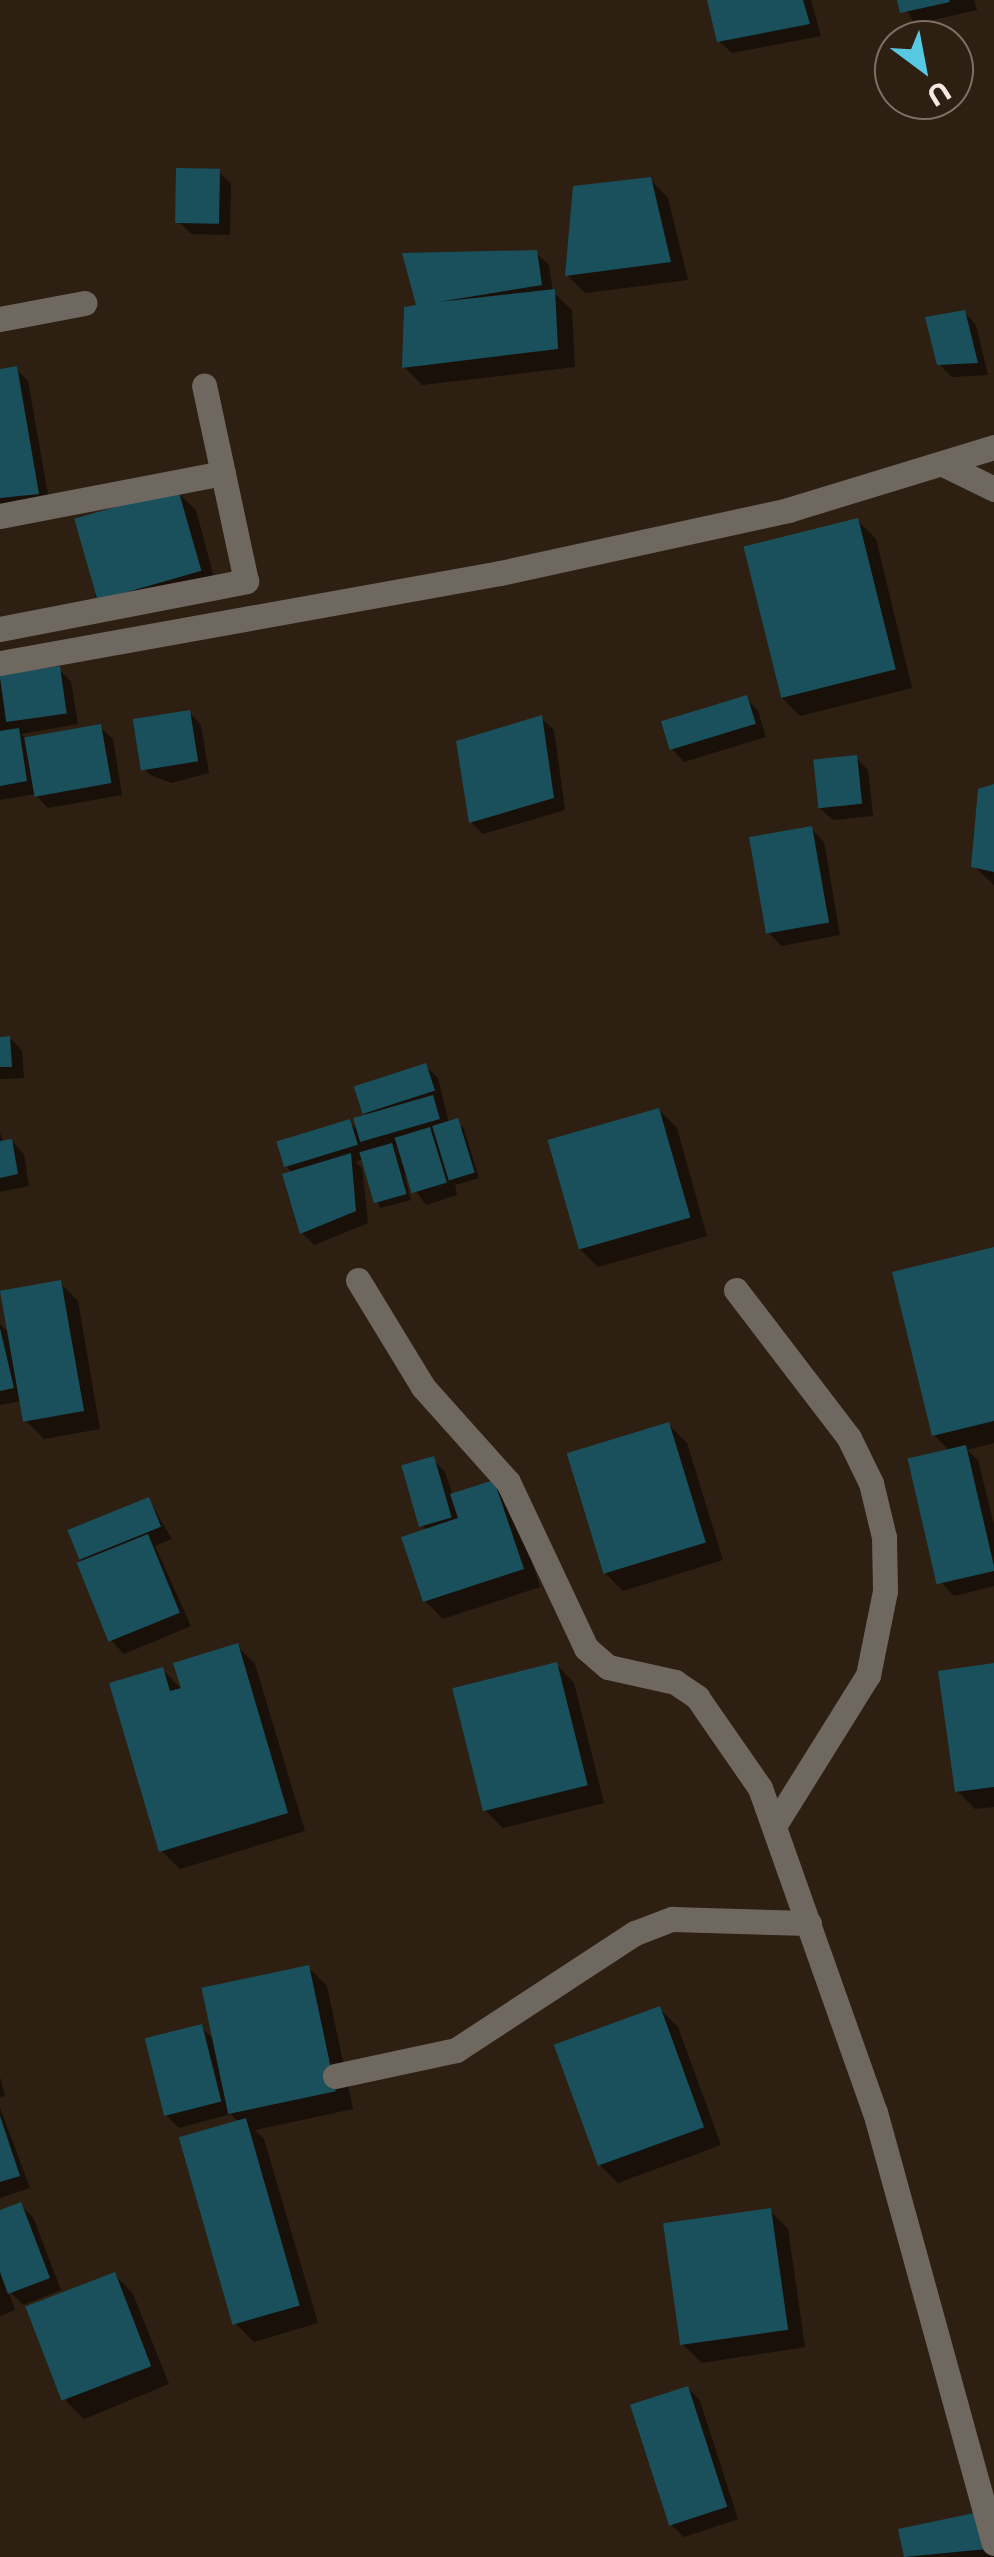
<!DOCTYPE html>
<html>
<head>
<meta charset="utf-8">
<style>
	body { margin:0 }
	#map { position:relative; width:994px; height:2557px; overflow:hidden; background:#2d1f11; font-family:Montserrat,sans-serif }
	div>[style] { position:absolute }
	[style*='--x'] { left:calc(var(--x)*1px); top:calc(var(--y)*1px); width:calc(var(--w)*1px); rotate:calc(var(--a)*1deg) }
	.shadow>* { inset:0; background:#0007 }
	.building>* { inset:0; background:#19505c; transform-origin:0 0 }
	.street>* { height:25px; margin:-12.5px; padding:0 12.5px; transform-origin:12.5px; border-radius:12.5px; background:#6f6860 }
	span { translate:-50% -50%; white-space:nowrap; text-align:center; line-height:1.15; -webkit-text-stroke:8px #2d1f11; paint-order:stroke }
	.north { position:absolute; left:874px; top:20px; width:100px; height:100px; box-sizing:border-box; background:#2d1f11; border:2px solid #7d7064; border-radius:50%; rotate:148deg; font-size:28px; font-weight:700; line-height:40px; text-align:center; color:#f4eae1 }
	.north::after { content:''; display:block; margin:auto; width:35px; height:45px; background:#58c9e3; clip-path:polygon(50% 0,100% 100%,50% 72%,0 100%) }
</style>
</head>
<body>
<div id="map">
	<div class="shadow">
		<div style="clip-path:polygon(710px 0,811px 0,821px 36px,732px 53px,719px 41px)"></div>
		<div style="clip-path:polygon(900px 0,974px 0,977px 10px,915px 24px)"></div>
		<div style="clip-path:polygon(219px 172px,231px 184px,230px 235px,191px 234px,179px 222px)"></div>
		<div style="clip-path:polygon(650px 179px,668px 198px,688px 280px,585px 293px,567px 275px)"></div>
		<div style="clip-path:polygon(536px 253px,549px 265px,553px 292px,572px 310px,575px 367px,422px 385px,404px 367px,421px 307px)"></div>
		<div style="clip-path:polygon(964px 312px,976px 325px,988px 375px,952px 377px,939px 364px)"></div>
		<div style="clip-path:polygon(16px 369px,28px 381px,50px 506px,0 504px,0 372px)"></div>
		<div style="clip-path:polygon(177px 492px,196px 510px,217px 589px,113px 614px,95px 596px)"></div>
		<div style="clip-path:polygon(857px 520px,876px 539px,912px 688px,800px 716px,782px 698px)"></div>
		<div style="clip-path:polygon(59px 669px,71px 682px,78px 724px,21px 734px,26px 739px,100px 727px,113px 739px,122px 795px,48px 808px,35px 794px,0 800px,0 679px)"></div>
		<div style="clip-path:polygon(746px 698px,758px 711px,766px 737px,684px 762px,672px 749px)"></div>
		<div style="clip-path:polygon(189px 712px,201px 725px,209px 773px,171px 783px,150px 775px,144px 769px)"></div>
		<div style="clip-path:polygon(541px 718px,554px 730px,565px 810px,483px 834px,471px 822px)"></div>
		<div style="clip-path:polygon(856px 758px,868px 770px,873px 816px,833px 820px,820px 808px)"></div>
		<div style="clip-path:polygon(994px 787px,994px 885px,974px 866px)"></div>
		<div style="clip-path:polygon(811px 829px,824px 842px,840px 935px,781px 946px,769px 933px)"></div>
		<div style="clip-path:polygon(10px 1038px,22px 1051px,24px 1078px,0 1079px,0 1039px)"></div>
		<div style="clip-path:polygon(425px 1066px,438px 1078px,449px 1124px,463px 1127px,479px 1178px,455px 1185px,457px 1195px,426px 1205px,404px 1174px,411px 1200px,380px 1208px,363px 1159px,355px 1162px,362px 1168px,368px 1223px,314px 1245px,302px 1233px,293px 1173px,286px 1166px,349px 1122px,361px 1133px,369px 1118px,363px 1112px)"></div>
		<div style="clip-path:polygon(659px 1110px,677px 1128px,707px 1236px,598px 1267px,579px 1248px)"></div>
		<div style="clip-path:polygon(0 1133px,4px 1143px,12px 1141px,24px 1154px,29px 1186px,0 1192px)"></div>
		<div style="clip-path:polygon(994px 1250px,994px 1443px,967px 1450px,978px 1460px,994px 1525px,994px 1586px,954px 1596px,942px 1583px,950px 1451px,934px 1435px)"></div>
		<div style="clip-path:polygon(60px 1283px,78px 1301px,100px 1429px,44px 1439px,25px 1420px,22px 1401px,0 1405px,0 1324px,10px 1334px)"></div>
		<div style="clip-path:polygon(669px 1425px,687px 1443px,723px 1560px,623px 1591px,605px 1573px)"></div>
		<div style="clip-path:polygon(433px 1459px,445px 1472px,453px 1496px,494px 1483px,512px 1501px,540px 1587px,443px 1619px,425px 1601px,427px 1531px,422px 1525px)"></div>
		<div style="clip-path:polygon(149px 1500px,172px 1539px,155px 1546px,191px 1626px,124px 1654px,112px 1641px,80px 1557px)"></div>
		<div style="clip-path:polygon(237px 1646px,255px 1664px,305px 1831px,180px 1869px,162px 1851px,163px 1670px,184px 1692px)"></div>
		<div style="clip-path:polygon(556px 1664px,574px 1683px,604px 1803px,503px 1828px,485px 1810px)"></div>
		<div style="clip-path:polygon(994px 1665px,994px 1807px,975px 1809px,957px 1791px)"></div>
		<div style="clip-path:polygon(308px 1967px,327px 1986px,353px 2109px,255px 2130px,264px 2139px,318px 2323px,254px 2342px,236px 2324px,239px 2123px,231px 2114px,179px 2128px,166px 2115px,201px 2027px,214px 2040px)"></div>
		<div style="clip-path:polygon(660px 2009px,678px 2027px,721px 2145px,618px 2183px,600px 2165px)"></div>
		<div style="clip-path:polygon(0 2077px,5px 2096px,0 2097px)"></div>
		<div style="clip-path:polygon(0 2108px,30px 2188px,0 2198px)"></div>
		<div style="clip-path:polygon(20px 2205px,33px 2217px,61px 2290px,23px 2305px,8px 2290px,15px 2310px,0 2316px,0 2213px)"></div>
		<div style="clip-path:polygon(770px 2211px,788px 2229px,805px 2347px,702px 2363px,683px 2345px)"></div>
		<div style="clip-path:polygon(115px 2275px,133px 2294px,169px 2384px,84px 2419px,66px 2401px)"></div>
		<div style="clip-path:polygon(688px 2388px,700px 2401px,738px 2519px,684px 2537px,671px 2525px)"></div>
		<div style="clip-path:polygon(901px 2531px,994px 2542px,994px 2557px,907px 2557px)"></div>
	</div>
	<div class="building">
		<div style="clip-path:polygon(707px 0,803px 0,810px 24px,717px 42px)"></div>
		<div style="clip-path:polygon(897px 0,949px 0,950px 2px,900px 13px)"></div>
		<div style="left:176px;top:168px;width:44px;height:55px;rotate:1deg"></div>
		<div style="clip-path:polygon(651px 177px,671px 262px,565px 276px,573px 186px)"></div>
		<div style="clip-path:polygon(537px 250px,542px 285px,438px 302px,555px 289px,558px 349px,402px 368px,404px 307px,416px 305px,402px 253px)"></div>
		<div style="clip-path:polygon(965px 310px,978px 363px,937px 365px,925px 317px)"></div>
		<div style="clip-path:polygon(17px 366px,39px 494px,0 498px,0 369px)"></div>
		<div style="left:178px;top:489px;width:85px;height:108px;rotate:74deg"></div>
		<div style="left:858px;top:518px;width:156px;height:118px;rotate:76deg"></div>
		<div style="left:60px;top:666px;width:48px;height:61px;rotate:82deg"></div>
		<div style="left:747px;top:695px;width:30px;height:90px;rotate:73deg"></div>
		<div style="left:190px;top:710px;width:52px;height:58px;rotate:81deg"></div>
		<div style="clip-path:polygon(542px 715px,554px 798px,469px 823px,456px 741px)"></div>
		<div style="left:101px;top:724px;width:60px;height:78px;rotate:80deg"></div>
		<div style="clip-path:polygon(19px 728px,27px 781px,0 786px,0 731px)"></div>
		<div style="left:857px;top:755px;width:49px;height:44px;rotate:84deg"></div>
		<div style="clip-path:polygon(994px 784px,994px 872px,971px 867px,978px 789px)"></div>
		<div style="left:812px;top:826px;width:98px;height:64px;rotate:80deg"></div>
		<div style="clip-path:polygon(10px 1036px,12px 1067px,0 1067px,0 1037px)"></div>
		<div style="left:426px;top:1063px;width:29px;height:76px;rotate:72deg"></div>
		<div style="left:433px;top:1095px;width:25px;height:83px;rotate:74deg"></div>
		<div style="left:659px;top:1108px;width:114px;height:116px;rotate:74deg"></div>
		<div style="left:458px;top:1118px;width:57px;height:27px;rotate:73deg"></div>
		<div style="left:350px;top:1119px;width:27px;height:77px;rotate:73deg"></div>
		<div style="left:430px;top:1127px;width:58px;height:37px;rotate:73deg"></div>
		<div style="clip-path:polygon(12px 1139px,18px 1174px,0 1178px,0 1141px)"></div>
		<div style="left:392px;top:1143px;width:53px;height:34px;rotate:74deg"></div>
		<div style="clip-path:polygon(351px 1153px,356px 1211px,300px 1234px,282px 1174px)"></div>
		<div style="clip-path:polygon(994px 1247px,994px 1421px,932px 1436px,892px 1272px)"></div>
		<div style="left:61px;top:1280px;width:133px;height:62px;rotate:80deg"></div>
		<div style="clip-path:polygon(0 1328px,14px 1388px,0 1391px)"></div>
		<div style="left:669px;top:1422px;width:126px;height:107px;rotate:73deg"></div>
		<div style="left:966px;top:1445px;width:129px;height:60px;rotate:77deg"></div>
		<div style="left:434px;top:1456px;width:64px;height:34px;rotate:74deg"></div>
		<div style="clip-path:polygon(494px 1480px,524px 1569px,423px 1602px,401px 1537px,458px 1518px,450px 1494px)"></div>
		<div style="left:149px;top:1497px;width:32px;height:88px;rotate:68deg"></div>
		<div style="left:148px;top:1534px;width:85px;height:77px;rotate:68deg"></div>
		<div style="clip-path:polygon(238px 1643px,288px 1813px,159px 1852px,109px 1683px,163px 1667px,170px 1691px,181px 1688px,173px 1663px)"></div>
		<div style="left:557px;top:1662px;width:127px;height:108px;rotate:76deg"></div>
		<div style="clip-path:polygon(994px 1663px,994px 1787px,955px 1792px,938px 1671px)"></div>
		<div style="left:309px;top:1965px;width:129px;height:110px;rotate:78deg"></div>
		<div style="left:660px;top:2006px;width:129px;height:113px;rotate:70deg"></div>
		<div style="left:202px;top:2024px;width:80px;height:59px;rotate:76deg"></div>
		<div style="clip-path:polygon(0 2116px,20px 2176px,0 2182px)"></div>
		<div style="left:246px;top:2118px;width:195px;height:70px;rotate:74deg"></div>
		<div style="clip-path:polygon(21px 2202px,50px 2278px,8px 2294px,0 2272px,0 2210px)"></div>
		<div style="left:771px;top:2208px;width:123px;height:109px;rotate:82deg"></div>
		<div style="left:115px;top:2272px;width:101px;height:96px;rotate:69deg"></div>
		<div style="left:688px;top:2386px;width:127px;height:61px;rotate:72deg"></div>
		<div style="clip-path:polygon(979px 2512px,987px 2549px,904px 2557px,898px 2529px)"></div>
	</div>
	<div class="street">
		<div style="--x:0;--y:319;--w:86;--a:-10.7"></div>
		<div style="--x:943;--y:464;--w:57;--a:26.1"></div>
		<div style="--x:0;--y:516;--w:227;--a:-10.9"></div>
		<div style="--x:0;--y:629;--w:251;--a:-11"></div>
		<div style="--x:246;--y:581;--w:200;--a:-102.1"></div>
		<div style="--x:0;--y:663;--w:508;--a:-10.2"></div>
		<div style="--x:500;--y:573;--w:295;--a:-12.3"></div>
		<div style="--x:788;--y:510;--w:215;--a:-17"></div>
		<div style="--x:358;--y:1280;--w:125;--a:58.7"></div>
		<div style="--x:423;--y:1387;--w:127;--a:48.2"></div>
		<div style="--x:508;--y:1482;--w:183;--a:64.8"></div>
		<div style="--x:586;--y:1648;--w:29;--a:41"></div>
		<div style="--x:608;--y:1667;--w:69;--a:12.6"></div>
		<div style="--x:675;--y:1682;--w:27;--a:34"></div>
		<div style="--x:697;--y:1697;--w:111;--a:55.3"></div>
		<div style="--x:760;--y:1788;--w:344;--a:70.5"></div>
		<div style="--x:875;--y:2112;--w:447;--a:74.6"></div>
		<div style="--x:736;--y:1290;--w:186;--a:52.6"></div>
		<div style="--x:849;--y:1438;--w:50;--a:63.9"></div>
		<div style="--x:871;--y:1483;--w:56;--a:76.5"></div>
		<div style="--x:884;--y:1537;--w:54;--a:88.9"></div>
		<div style="--x:885;--y:1591;--w:86;--a:101.4"></div>
		<div style="--x:868;--y:1675;--w:174;--a:121.9"></div>
		<div style="--x:335;--y:2076;--w:124;--a:-12.1"></div>
		<div style="--x:456;--y:2050;--w:214;--a:-33.2"></div>
		<div style="--x:635;--y:1933;--w:40;--a:-21"></div>
		<div style="--x:672;--y:1919;--w:137;--a:1.7"></div>
	</div>
	<div class="north">U</div>
</div>
</body>
</html>
